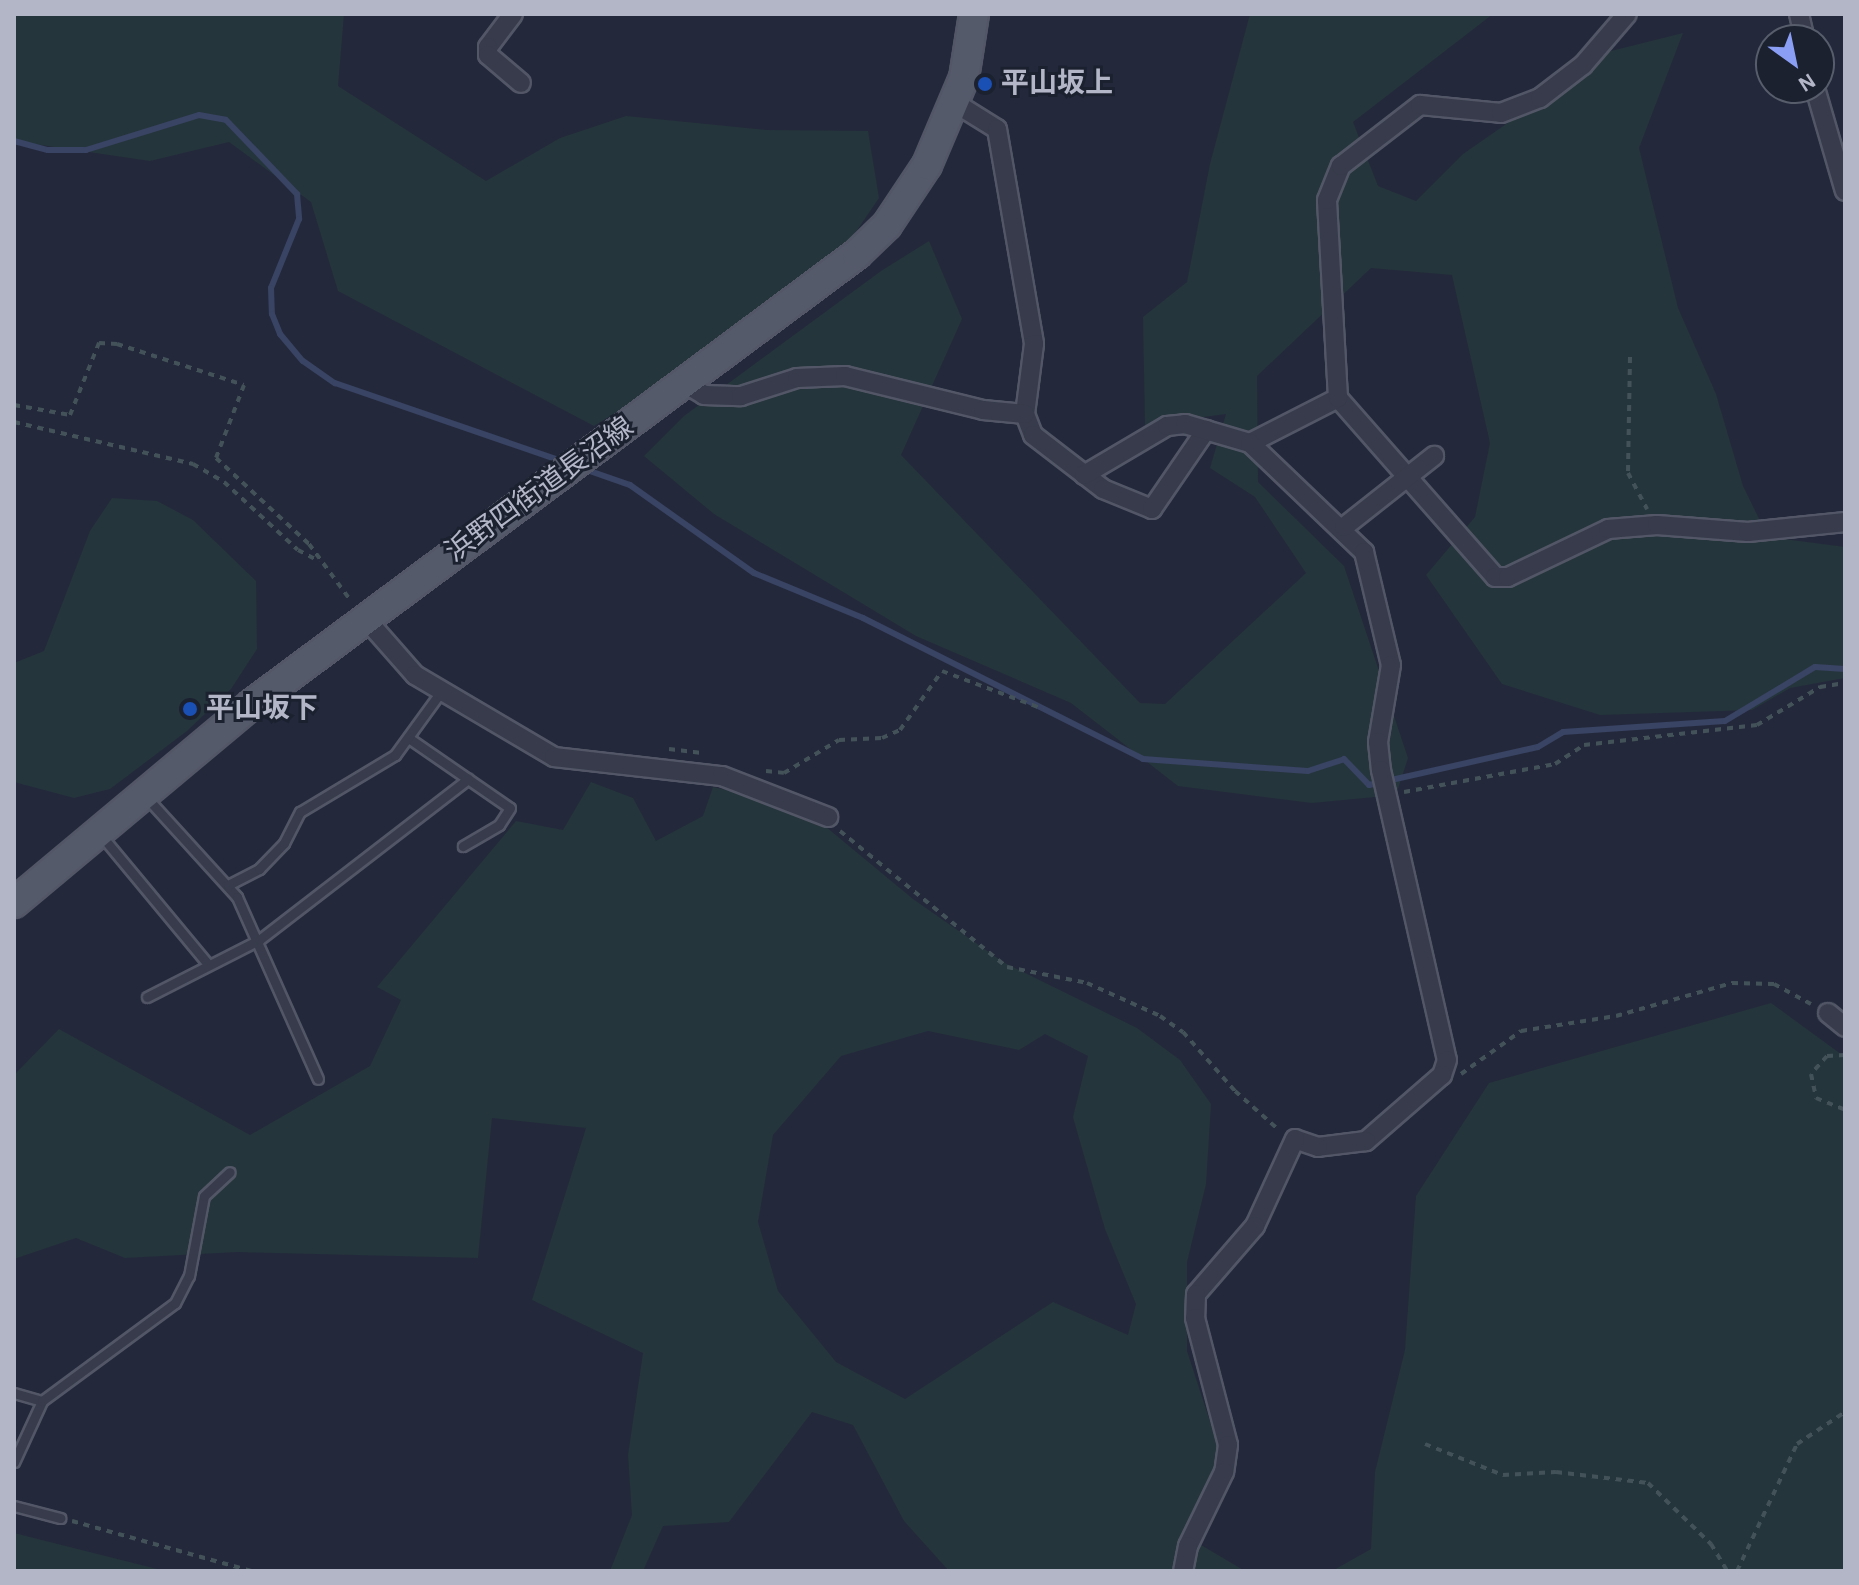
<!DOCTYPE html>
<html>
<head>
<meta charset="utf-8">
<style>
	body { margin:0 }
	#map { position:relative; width:1859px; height:1585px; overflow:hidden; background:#23293b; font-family:"Alegreya Sans","Noto Sans JP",sans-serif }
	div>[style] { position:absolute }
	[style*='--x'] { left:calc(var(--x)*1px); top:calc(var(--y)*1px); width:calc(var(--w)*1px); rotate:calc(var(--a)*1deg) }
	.green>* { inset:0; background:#25353c }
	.stream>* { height:6px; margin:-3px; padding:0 3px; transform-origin:3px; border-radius:3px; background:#394363 }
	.path>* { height:4px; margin-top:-2px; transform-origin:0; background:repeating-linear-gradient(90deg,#435259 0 6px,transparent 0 12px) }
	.roads { filter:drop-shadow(2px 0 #525666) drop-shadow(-2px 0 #525666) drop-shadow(0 2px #525666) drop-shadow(0 -2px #525666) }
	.lane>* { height:9px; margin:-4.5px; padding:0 4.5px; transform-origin:4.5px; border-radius:4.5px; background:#373b4b }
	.street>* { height:18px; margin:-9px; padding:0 9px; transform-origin:9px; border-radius:9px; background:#373b4b }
	.primary>* { height:28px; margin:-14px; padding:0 14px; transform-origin:14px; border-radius:14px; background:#555a6b }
	.dots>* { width:22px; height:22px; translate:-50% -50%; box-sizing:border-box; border:4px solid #1c2130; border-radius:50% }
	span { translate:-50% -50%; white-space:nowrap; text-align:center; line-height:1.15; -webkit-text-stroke:6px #1c2130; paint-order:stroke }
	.poi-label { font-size:28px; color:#b2b6c7; font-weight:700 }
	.left { translate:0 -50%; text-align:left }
	.street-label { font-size:28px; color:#b2b6c7 }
	.frame { position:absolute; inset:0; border:16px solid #b2b6c7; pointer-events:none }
	.north { position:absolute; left:1755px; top:24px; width:80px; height:80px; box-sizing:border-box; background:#1c2130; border:2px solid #585d6c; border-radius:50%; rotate:147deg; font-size:22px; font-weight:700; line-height:32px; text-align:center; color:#b2b6c7 }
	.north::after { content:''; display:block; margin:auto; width:28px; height:36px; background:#8a9ff4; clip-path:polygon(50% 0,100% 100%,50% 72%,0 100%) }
</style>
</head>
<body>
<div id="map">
	<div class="green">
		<div style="clip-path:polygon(14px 14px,344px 14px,338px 86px,486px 181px,560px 138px,626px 116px,766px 130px,868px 131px,879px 198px,832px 267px,771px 317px,594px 426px,338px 291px,311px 202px,229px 142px,150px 161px,14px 141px)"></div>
		<div style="clip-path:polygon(1250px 14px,1493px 14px,1353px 122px,1378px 186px,1416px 201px,1463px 154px,1611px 51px,1683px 33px,1639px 148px,1678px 308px,1716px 394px,1743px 486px,1768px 537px,1845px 547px,1845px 678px,1790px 688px,1752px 710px,1600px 715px,1502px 684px,1426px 575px,1475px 517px,1490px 443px,1452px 275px,1371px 268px,1257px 376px,1258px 482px,1344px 566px,1408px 758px,1396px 795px,1312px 803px,1178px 786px,1071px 703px,916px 636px,714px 514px,644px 456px,684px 416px,881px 271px,929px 241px,962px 319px,901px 455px,1140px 703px,1165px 704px,1306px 573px,1255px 497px,1210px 468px,1226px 414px,1145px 425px,1143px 317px,1187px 282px,1210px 164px)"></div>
		<div style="clip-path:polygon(112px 498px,157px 501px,193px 520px,256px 581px,257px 649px,231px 689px,187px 731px,110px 789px,74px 798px,14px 782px,14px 663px,44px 651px,90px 531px)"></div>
		<div style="clip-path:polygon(evenodd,591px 782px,633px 798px,656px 841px,703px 816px,713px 787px,802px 807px,913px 899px,1003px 962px,1137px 1028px,1180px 1060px,1211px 1104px,1206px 1184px,1187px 1262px,1187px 1351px,1217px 1443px,1212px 1504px,1196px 1542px,1245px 1571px,949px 1571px,904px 1521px,853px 1425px,812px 1412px,729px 1522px,663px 1526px,643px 1571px,610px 1571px,632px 1515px,628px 1455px,643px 1353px,532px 1300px,586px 1128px,492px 1118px,478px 1258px,237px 1252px,125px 1258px,76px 1238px,14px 1259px,14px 1075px,59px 1029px,250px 1135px,370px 1066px,401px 1000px,377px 987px,516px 821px,563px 830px,591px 782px,928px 1031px,1019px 1050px,1045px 1034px,1088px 1056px,1073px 1117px,1105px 1229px,1136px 1304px,1128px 1335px,1053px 1302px,905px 1399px,836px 1362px,778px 1291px,758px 1222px,773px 1135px,841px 1056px,928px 1031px)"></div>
		<div style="clip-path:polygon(1771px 1003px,1845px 1057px,1845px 1571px,1332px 1571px,1371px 1549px,1375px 1472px,1405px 1350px,1416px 1196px,1489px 1083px)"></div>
		<div style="clip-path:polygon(14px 1533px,165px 1571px,14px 1571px)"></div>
	</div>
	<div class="stream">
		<div style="--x:14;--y:141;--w:35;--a:15"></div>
		<div style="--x:48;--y:150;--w:38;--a:0"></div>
		<div style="--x:86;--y:150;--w:118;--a:-17.2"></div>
		<div style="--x:199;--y:115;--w:27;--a:10"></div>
		<div style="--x:226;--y:120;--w:103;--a:46.2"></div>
		<div style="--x:297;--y:194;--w:25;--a:85"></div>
		<div style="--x:299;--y:219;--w:74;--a:112.1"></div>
		<div style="--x:271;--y:288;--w:26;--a:88"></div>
		<div style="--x:272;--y:314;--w:22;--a:68"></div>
		<div style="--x:280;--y:334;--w:35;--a:50"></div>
		<div style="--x:303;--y:361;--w:39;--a:35"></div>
		<div style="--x:335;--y:383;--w:240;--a:19"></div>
		<div style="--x:584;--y:469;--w:49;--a:19.2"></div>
		<div style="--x:630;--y:485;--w:152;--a:35.4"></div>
		<div style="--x:754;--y:573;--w:118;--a:22.4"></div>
		<div style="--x:863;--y:618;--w:313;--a:26.7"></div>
		<div style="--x:1143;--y:759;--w:165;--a:4.2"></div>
		<div style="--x:1308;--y:771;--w:38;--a:-18"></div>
		<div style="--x:1344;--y:759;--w:36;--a:46"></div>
		<div style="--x:1369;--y:785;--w:173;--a:-12.7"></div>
		<div style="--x:1538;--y:747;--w:29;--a:-31"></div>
		<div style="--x:1563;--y:732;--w:162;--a:-3.9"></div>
		<div style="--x:1725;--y:721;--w:105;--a:-31"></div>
		<div style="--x:1815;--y:667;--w:30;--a:4"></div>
	</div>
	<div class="path">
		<div style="--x:1630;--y:357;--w:116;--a:91"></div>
		<div style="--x:1628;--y:473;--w:41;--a:62.2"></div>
		<div style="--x:14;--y:405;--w:57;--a:10.1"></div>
		<div style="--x:70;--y:415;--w:78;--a:-68.1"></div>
		<div style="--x:99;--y:343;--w:18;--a:3"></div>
		<div style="--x:117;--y:344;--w:133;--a:17.9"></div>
		<div style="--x:244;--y:385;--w:78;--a:111"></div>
		<div style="--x:216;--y:458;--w:127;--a:42.8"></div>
		<div style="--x:309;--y:544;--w:71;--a:53.6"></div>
		<div style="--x:14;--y:422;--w:184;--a:13.2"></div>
		<div style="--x:193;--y:464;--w:36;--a:30"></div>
		<div style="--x:224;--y:482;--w:100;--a:42.6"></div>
		<div style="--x:298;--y:550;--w:24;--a:28"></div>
		<div style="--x:669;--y:749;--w:31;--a:7"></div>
		<div style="--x:766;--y:771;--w:18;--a:6"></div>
		<div style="--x:784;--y:773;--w:64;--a:-31"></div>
		<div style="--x:839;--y:740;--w:43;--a:-2.7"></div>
		<div style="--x:882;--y:738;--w:20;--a:-24"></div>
		<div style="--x:900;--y:730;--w:72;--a:-54.6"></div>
		<div style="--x:942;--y:671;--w:108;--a:20.6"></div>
		<div style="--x:1404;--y:792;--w:154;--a:-10.5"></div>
		<div style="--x:1555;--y:764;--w:35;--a:-33"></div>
		<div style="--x:1584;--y:745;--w:174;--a:-6.6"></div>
		<div style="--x:1757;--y:725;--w:74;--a:-31.1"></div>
		<div style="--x:1820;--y:687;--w:25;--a:-9"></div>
		<div style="--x:840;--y:831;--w:215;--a:39.2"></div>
		<div style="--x:1007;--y:967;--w:82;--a:11.3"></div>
		<div style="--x:1087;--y:983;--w:80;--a:24.3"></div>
		<div style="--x:1160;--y:1016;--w:28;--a:35"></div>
		<div style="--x:1183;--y:1032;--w:79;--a:48.6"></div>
		<div style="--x:1235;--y:1091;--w:59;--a:41.6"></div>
		<div style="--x:1845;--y:1055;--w:18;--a:177"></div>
		<div style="--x:1827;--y:1056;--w:24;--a:132"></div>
		<div style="--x:1811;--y:1074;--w:25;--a:78"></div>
		<div style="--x:1816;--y:1098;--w:31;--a:22"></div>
		<div style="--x:1461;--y:1074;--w:74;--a:-35.6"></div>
		<div style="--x:1521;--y:1031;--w:96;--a:-9"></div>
		<div style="--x:1616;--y:1016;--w:121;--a:-15.9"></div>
		<div style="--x:1732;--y:983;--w:42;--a:1.4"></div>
		<div style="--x:1774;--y:984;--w:42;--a:28.4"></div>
		<div style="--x:1425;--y:1444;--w:84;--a:21.7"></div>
		<div style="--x:1503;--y:1475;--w:53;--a:-3.2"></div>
		<div style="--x:1556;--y:1472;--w:93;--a:6.8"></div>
		<div style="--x:1648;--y:1483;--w:88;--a:44.1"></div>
		<div style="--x:1711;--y:1544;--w:31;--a:59"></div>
		<div style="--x:72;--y:1521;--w:186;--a:15.6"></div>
		<div style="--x:1737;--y:1571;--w:140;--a:-64.7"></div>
		<div style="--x:1797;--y:1444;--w:58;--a:-33.7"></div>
	</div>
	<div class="roads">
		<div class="lane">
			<div style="--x:410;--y:739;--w:121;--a:34.6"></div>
			<div style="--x:510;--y:808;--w:20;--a:123"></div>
			<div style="--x:499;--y:825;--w:42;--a:149.7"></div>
			<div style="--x:147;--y:798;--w:134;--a:47.7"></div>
			<div style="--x:237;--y:897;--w:199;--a:66"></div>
			<div style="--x:100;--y:834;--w:169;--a:50.3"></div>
			<div style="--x:228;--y:885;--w:35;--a:-27"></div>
			<div style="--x:259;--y:869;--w:36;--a:-46"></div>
			<div style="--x:284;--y:843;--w:35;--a:-63"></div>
			<div style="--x:300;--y:812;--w:111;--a:-31"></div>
			<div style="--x:395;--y:755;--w:77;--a:-54"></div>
			<div style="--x:147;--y:997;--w:126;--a:-27"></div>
			<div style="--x:259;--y:940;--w:264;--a:-37.6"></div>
			<div style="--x:14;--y:1393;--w:29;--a:16"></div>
			<div style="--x:14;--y:1462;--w:67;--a:-65.3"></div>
			<div style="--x:42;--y:1401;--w:165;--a:-36.4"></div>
			<div style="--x:175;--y:1303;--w:30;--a:-63"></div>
			<div style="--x:189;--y:1276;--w:81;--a:-79.4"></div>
			<div style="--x:204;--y:1196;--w:35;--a:-43"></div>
			<div style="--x:14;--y:1506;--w:48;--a:14.6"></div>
		</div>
		<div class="street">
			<div style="--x:513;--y:14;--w:41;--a:127.1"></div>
			<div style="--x:488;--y:47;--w:8;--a:90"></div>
			<div style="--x:488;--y:55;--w:43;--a:40.3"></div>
			<div style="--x:1799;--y:14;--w:27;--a:77"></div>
			<div style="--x:1815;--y:88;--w:107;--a:73.8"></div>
			<div style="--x:955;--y:103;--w:49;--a:31.8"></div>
			<div style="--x:997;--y:129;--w:218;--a:80.2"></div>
			<div style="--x:1034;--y:344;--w:71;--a:97.3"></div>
			<div style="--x:1025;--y:414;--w:22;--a:69"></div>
			<div style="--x:1033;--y:435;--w:88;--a:37.6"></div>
			<div style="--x:1103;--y:489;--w:53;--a:22.2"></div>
			<div style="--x:1152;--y:509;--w:96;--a:-55.6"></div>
			<div style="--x:686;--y:384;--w:21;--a:31"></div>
			<div style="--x:704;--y:395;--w:37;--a:2"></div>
			<div style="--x:741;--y:396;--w:59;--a:-17.8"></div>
			<div style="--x:797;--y:378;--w:48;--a:-2.4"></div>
			<div style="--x:845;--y:376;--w:142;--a:13.8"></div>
			<div style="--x:983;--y:410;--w:42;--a:5.4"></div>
			<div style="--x:1338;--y:398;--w:238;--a:48.7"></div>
			<div style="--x:1495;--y:577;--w:13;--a:0"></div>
			<div style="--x:1508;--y:577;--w:111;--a:-25.6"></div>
			<div style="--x:1608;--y:529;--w:49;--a:-4.7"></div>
			<div style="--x:1657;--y:525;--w:91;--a:4.4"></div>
			<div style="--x:1748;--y:532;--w:98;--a:-5.9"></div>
			<div style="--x:1250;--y:443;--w:99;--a:-27.1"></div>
			<div style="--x:1338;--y:398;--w:198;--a:-93.2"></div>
			<div style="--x:1327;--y:200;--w:37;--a:-68"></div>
			<div style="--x:1341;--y:166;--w:100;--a:-37.7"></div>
			<div style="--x:1420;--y:105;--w:81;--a:5.6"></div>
			<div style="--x:1501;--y:113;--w:42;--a:-21"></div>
			<div style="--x:1540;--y:98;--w:54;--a:-37.5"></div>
			<div style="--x:1583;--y:65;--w:67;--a:-49.2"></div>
			<div style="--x:1084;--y:475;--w:96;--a:-30.6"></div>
			<div style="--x:1167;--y:426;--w:18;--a:-6"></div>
			<div style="--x:1185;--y:424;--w:68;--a:16.3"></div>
			<div style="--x:1250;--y:443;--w:158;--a:43.7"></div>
			<div style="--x:1364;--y:552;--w:116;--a:76.6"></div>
			<div style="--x:1391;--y:665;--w:78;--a:99.6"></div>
			<div style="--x:1378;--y:742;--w:28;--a:84"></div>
			<div style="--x:1381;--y:770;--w:297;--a:77.2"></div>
			<div style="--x:1447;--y:1060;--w:16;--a:108"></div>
			<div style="--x:1442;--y:1075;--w:101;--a:139"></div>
			<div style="--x:1366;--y:1141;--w:48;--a:172.9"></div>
			<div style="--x:1318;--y:1147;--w:24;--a:-161"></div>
			<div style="--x:1295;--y:1139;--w:96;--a:114.7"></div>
			<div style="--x:1255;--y:1226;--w:90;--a:130.9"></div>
			<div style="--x:1196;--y:1294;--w:24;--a:92"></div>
			<div style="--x:1195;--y:1318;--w:131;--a:75.4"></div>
			<div style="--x:1228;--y:1445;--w:27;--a:98"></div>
			<div style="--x:1224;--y:1472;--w:82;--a:115.9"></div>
			<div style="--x:1188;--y:1546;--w:25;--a:101"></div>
			<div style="--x:1344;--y:527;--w:115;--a:-38.3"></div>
			<div style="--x:365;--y:618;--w:76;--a:48.7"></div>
			<div style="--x:415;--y:675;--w:161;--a:30.5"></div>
			<div style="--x:554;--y:757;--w:169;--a:6.5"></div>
			<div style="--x:722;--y:776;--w:114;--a:21.1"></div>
			<div style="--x:1828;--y:1013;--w:22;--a:39"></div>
		</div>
		<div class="primary">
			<div style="--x:14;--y:903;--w:310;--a:-39.9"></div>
			<div style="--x:252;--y:704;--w:754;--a:-36.64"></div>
			<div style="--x:857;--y:254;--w:42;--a:-44"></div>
			<div style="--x:887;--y:225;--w:72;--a:-56.3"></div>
			<div style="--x:927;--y:165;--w:95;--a:-67"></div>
			<div style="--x:964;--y:78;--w:65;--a:-81.1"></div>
		</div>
	</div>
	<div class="dots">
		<div style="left:985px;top:84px;background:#1a4fb4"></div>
		<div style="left:190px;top:709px;background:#1a4fb4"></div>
	</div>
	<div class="poi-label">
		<span class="left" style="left:1001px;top:84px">平山坂上</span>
		<span class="left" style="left:206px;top:709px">平山坂下</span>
	</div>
	<div class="street-label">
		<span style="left:540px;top:490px;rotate:-36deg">浜野四街道長沼線</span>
	</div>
	<div class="frame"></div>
	<div class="north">N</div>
</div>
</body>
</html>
